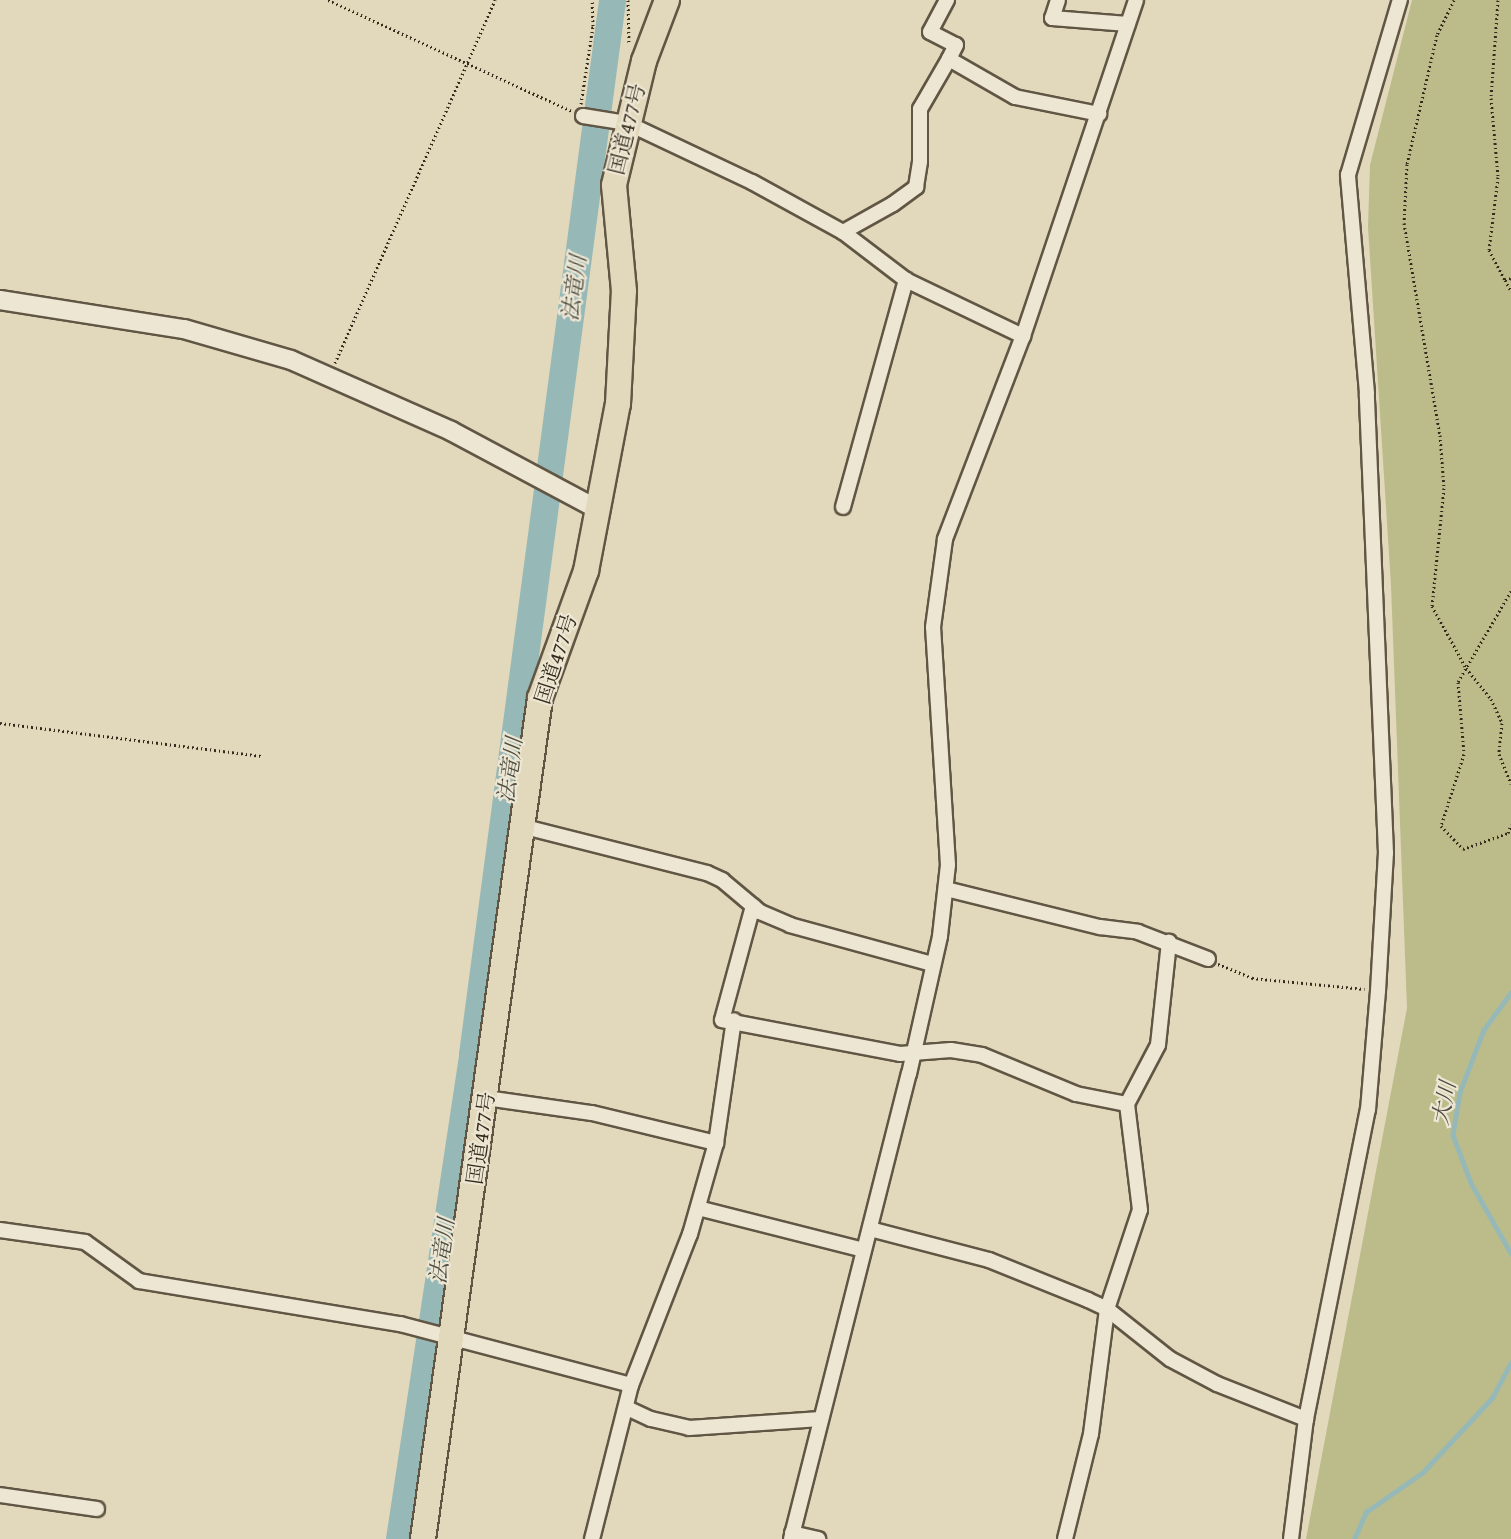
<!DOCTYPE html>
<html>
<head>
<meta charset="utf-8">
<style>
	body { margin:0 }
	#map { position:relative; width:1511px; height:1539px; overflow:hidden; background:#e2d8bb; font-family:"Gentium Book Plus","Noto Serif JP",serif }
	div>[style] { position:absolute }
	[style*='--x'] { left:calc(var(--x)*1px); top:calc(var(--y)*1px); width:calc(var(--w)*1px); rotate:calc(var(--a)*1deg) }
	.green>* { inset:0; background:#bcbc8b }
	.stream>* { height:4.5px; margin:-2.25px; padding:0 2.25px; transform-origin:2.25px; border-radius:2.25px; background:#96b8b7 }
	.river>* { height:27px; margin:-13.5px; padding:0 13.5px; transform-origin:13.5px; border-radius:13.5px; background:#96b8b7 }
	.path>* { height:3px; margin-top:-1.5px; transform-origin:0; background:repeating-linear-gradient(90deg,#362a1c 0 1.5px,transparent 0 4.5px) }
	.roads { filter:drop-shadow(2px 0 #615644) drop-shadow(-2px 0 #615644) drop-shadow(0 2px #615644) drop-shadow(0 -2px #615644) }
	.street>* { height:14px; margin:-7px; padding:0 7px; transform-origin:7px; border-radius:7px; background:#ece6d3 }
	.secondary>* { height:18px; margin:-9px; padding:0 9px; transform-origin:9px; border-radius:9px; background:#ece6d3 }
	.highway>* { height:24px; margin:-12px; padding:0 12px; transform-origin:12px; border-radius:12px; background:#e2d8bb }
	span { translate:-50% -50%; white-space:nowrap; text-align:center; line-height:1.15; -webkit-text-stroke:4.5px #ece6d3; paint-order:stroke }
	.street-label { font-size:21px; color:#362a1c }
	.water-label { font-size:22px; color:#4e4e43; font-style:italic }
</style>
</head>
<body>
<div id="map">
	<div class="green">
		<div style="clip-path:polygon(1412px 0,1511px 0,1511px 1539px,1306px 1539px,1407px 1008px,1391px 585px,1368px 227px,1370px 165px)"></div>
	</div>
	<div class="stream">
		<div style="--x:1511;--y:993;--w:46;--a:126.1"></div>
		<div style="--x:1484;--y:1030;--w:67;--a:110.9"></div>
		<div style="--x:1460;--y:1093;--w:43;--a:99.5"></div>
		<div style="--x:1453;--y:1135;--w:51;--a:69.4"></div>
		<div style="--x:1471;--y:1183;--w:81;--a:60.3"></div>
		<div style="--x:1354;--y:1539;--w:30;--a:-66"></div>
		<div style="--x:1366;--y:1512;--w:68;--a:-34.9"></div>
		<div style="--x:1422;--y:1473;--w:103;--a:-47"></div>
		<div style="--x:1492;--y:1398;--w:40;--a:-62"></div>
	</div>
	<div class="river">
		<div style="--x:399;--y:1539;--w:490;--a:-81.4"></div>
		<div style="--x:472;--y:1054;--w:1063;--a:-82.43"></div>
	</div>
	<div class="path">
		<div style="--x:328;--y:0;--w:268;--a:24.5"></div>
		<div style="--x:628;--y:0;--w:43;--a:88.7"></div>
		<div style="--x:1454;--y:0;--w:39;--a:116"></div>
		<div style="--x:1437;--y:35;--w:132;--a:103.1"></div>
		<div style="--x:1407;--y:164;--w:59;--a:92.9"></div>
		<div style="--x:1404;--y:223;--w:215;--a:80.4"></div>
		<div style="--x:1440;--y:435;--w:53;--a:85.7"></div>
		<div style="--x:1444;--y:488;--w:119;--a:95.8"></div>
		<div style="--x:1432;--y:606;--w:71;--a:61.3"></div>
		<div style="--x:1466;--y:668;--w:40;--a:51"></div>
		<div style="--x:1491;--y:699;--w:26;--a:65"></div>
		<div style="--x:1502;--y:723;--w:31;--a:96"></div>
		<div style="--x:1499;--y:754;--w:32;--a:68"></div>
		<div style="--x:1498;--y:0;--w:98;--a:94.1"></div>
		<div style="--x:1491;--y:98;--w:79;--a:84.9"></div>
		<div style="--x:1498;--y:177;--w:74;--a:97"></div>
		<div style="--x:1489;--y:250;--w:34;--a:62"></div>
		<div style="--x:1505;--y:280;--w:6;--a:-18"></div>
		<div style="--x:581;--y:104;--w:79;--a:-81.3"></div>
		<div style="--x:593;--y:26;--w:26;--a:-92"></div>
		<div style="--x:1505;--y:280;--w:13;--a:61"></div>
		<div style="--x:335;--y:363;--w:397;--a:-66.2"></div>
		<div style="--x:1511;--y:591;--w:105;--a:120.2"></div>
		<div style="--x:1458;--y:682;--w:72;--a:85.2"></div>
		<div style="--x:1464;--y:754;--w:76;--a:107.7"></div>
		<div style="--x:1441;--y:826;--w:32;--a:46"></div>
		<div style="--x:1463;--y:849;--w:48;--a:-19.6"></div>
		<div style="--x:1508;--y:833;--w:9;--a:-69"></div>
		<div style="--x:0;--y:723;--w:265;--a:7.2"></div>
		<div style="--x:1218;--y:964;--w:37;--a:22"></div>
		<div style="--x:1252;--y:978;--w:113;--a:5.6"></div>
	</div>
	<div class="roads">
		<div class="street">
			<div style="--x:947;--y:0;--w:36;--a:118"></div>
			<div style="--x:930;--y:32;--w:29;--a:27"></div>
			<div style="--x:956;--y:45;--w:16;--a:117"></div>
			<div style="--x:1058;--y:0;--w:19;--a:108"></div>
			<div style="--x:1052;--y:18;--w:76;--a:4.5"></div>
			<div style="--x:583;--y:116;--w:45;--a:9"></div>
			<div style="--x:627;--y:123;--w:138;--a:25.3"></div>
			<div style="--x:752;--y:182;--w:104;--a:28.8"></div>
			<div style="--x:843;--y:232;--w:79;--a:37.3"></div>
			<div style="--x:906;--y:280;--w:130;--a:25.6"></div>
			<div style="--x:843;--y:232;--w:57;--a:-29.2"></div>
			<div style="--x:893;--y:204;--w:29;--a:-36"></div>
			<div style="--x:916;--y:187;--w:26;--a:-81"></div>
			<div style="--x:920;--y:161;--w:52;--a:-90"></div>
			<div style="--x:920;--y:109;--w:58;--a:-59.9"></div>
			<div style="--x:949;--y:59;--w:76;--a:29.9"></div>
			<div style="--x:1015;--y:97;--w:86;--a:11.4"></div>
			<div style="--x:843;--y:507;--w:236;--a:-74.5"></div>
			<div style="--x:525;--y:827;--w:188;--a:14.2"></div>
			<div style="--x:707;--y:873;--w:17;--a:25"></div>
			<div style="--x:722;--y:880;--w:50;--a:40.1"></div>
			<div style="--x:760;--y:912;--w:33;--a:23"></div>
			<div style="--x:790;--y:925;--w:148;--a:15.3"></div>
			<div style="--x:946;--y:889;--w:159;--a:13.9"></div>
			<div style="--x:1100;--y:927;--w:38;--a:7"></div>
			<div style="--x:1138;--y:932;--w:75;--a:21.1"></div>
			<div style="--x:753;--y:906;--w:118;--a:105.2"></div>
			<div style="--x:722;--y:1020;--w:181;--a:10.8"></div>
			<div style="--x:900;--y:1054;--w:51;--a:-4.5"></div>
			<div style="--x:951;--y:1050;--w:31;--a:9"></div>
			<div style="--x:982;--y:1055;--w:102;--a:22.5"></div>
			<div style="--x:1076;--y:1094;--w:52;--a:11.1"></div>
			<div style="--x:486;--y:1098;--w:107;--a:8.1"></div>
			<div style="--x:592;--y:1113;--w:128;--a:13.6"></div>
			<div style="--x:716;--y:1143;--w:95;--a:105.9"></div>
			<div style="--x:690;--y:1234;--w:162;--a:111.3"></div>
			<div style="--x:631;--y:1385;--w:159;--a:104.2"></div>
			<div style="--x:716;--y:1143;--w:124;--a:-81.7"></div>
			<div style="--x:698;--y:1208;--w:171;--a:14.2"></div>
			<div style="--x:870;--y:1229;--w:123;--a:14.6"></div>
			<div style="--x:989;--y:1260;--w:107;--a:22"></div>
			<div style="--x:1088;--y:1300;--w:21;--a:25"></div>
			<div style="--x:1107;--y:1309;--w:80;--a:38.4"></div>
			<div style="--x:1170;--y:1359;--w:53;--a:28"></div>
			<div style="--x:1217;--y:1384;--w:96;--a:21.5"></div>
			<div style="--x:0;--y:1230;--w:86;--a:8"></div>
			<div style="--x:85;--y:1242;--w:67;--a:35.8"></div>
			<div style="--x:139;--y:1281;--w:265;--a:9.4"></div>
			<div style="--x:400;--y:1324;--w:239;--a:14.8"></div>
			<div style="--x:627;--y:1408;--w:26;--a:25"></div>
			<div style="--x:651;--y:1419;--w:39;--a:13"></div>
			<div style="--x:689;--y:1428;--w:132;--a:-3.9"></div>
			<div style="--x:0;--y:1495;--w:98;--a:8.2"></div>
			<div style="--x:792;--y:1533;--w:27;--a:13"></div>
			<div style="--x:791;--y:1539;--w:480;--a:-75.8"></div>
			<div style="--x:909;--y:1074;--w:141;--a:-77.3"></div>
			<div style="--x:940;--y:936;--w:71;--a:-83.6"></div>
			<div style="--x:948;--y:865;--w:238;--a:-93.6"></div>
			<div style="--x:933;--y:627;--w:89;--a:-82.2"></div>
			<div style="--x:945;--y:539;--w:217;--a:-69"></div>
			<div style="--x:1023;--y:336;--w:354;--a:-71.4"></div>
			<div style="--x:1065;--y:1539;--w:108;--a:-76.1"></div>
			<div style="--x:1091;--y:1434;--w:126;--a:-82.7"></div>
			<div style="--x:1107;--y:1309;--w:104;--a:-71.6"></div>
			<div style="--x:1140;--y:1210;--w:107;--a:-97"></div>
			<div style="--x:1127;--y:1104;--w:67;--a:-62.3"></div>
			<div style="--x:1158;--y:1045;--w:104;--a:-83.9"></div>
			<div style="--x:1291;--y:1539;--w:121;--a:-82.9"></div>
			<div style="--x:1306;--y:1419;--w:315;--a:-78.7"></div>
			<div style="--x:1368;--y:1110;--w:119;--a:-85.2"></div>
			<div style="--x:1378;--y:991;--w:138;--a:-86.7"></div>
			<div style="--x:1386;--y:853;--w:460;--a:-92.4"></div>
			<div style="--x:1367;--y:393;--w:219;--a:-95"></div>
			<div style="--x:1348;--y:175;--w:183;--a:-73.5"></div>
		</div>
		<div class="secondary">
			<div style="--x:0;--y:300;--w:186;--a:9"></div>
			<div style="--x:184;--y:329;--w:111;--a:16.2"></div>
			<div style="--x:291;--y:360;--w:175;--a:23.9"></div>
			<div style="--x:451;--y:431;--w:168;--a:28.1"></div>
		</div>
		<div class="highway">
			<div style="--x:423;--y:1539;--w:849;--a:-82.08"></div>
			<div style="--x:540;--y:698;--w:135;--a:-70.1"></div>
			<div style="--x:586;--y:571;--w:170;--a:-79.2"></div>
			<div style="--x:618;--y:404;--w:113;--a:-87"></div>
			<div style="--x:624;--y:291;--w:106;--a:-95.4"></div>
			<div style="--x:614;--y:185;--w:128;--a:-76.4"></div>
			<div style="--x:644;--y:61;--w:65;--a:-69.3"></div>
		</div>
	</div>
	<div class="street-label">
		<span style="left:627px;top:129px;rotate:-76deg">国道477号</span>
		<span style="left:556px;top:659px;rotate:-72deg">国道477号</span>
		<span style="left:481px;top:1138px;rotate:-82deg">国道477号</span>
	</div>
	<div class="water-label">
		<span style="left:574px;top:288px;rotate:-82deg">法竜川</span>
		<span style="left:510px;top:770px;rotate:-82deg">法竜川</span>
		<span style="left:1444px;top:1103px;rotate:-79deg">大川</span>
		<span style="left:442px;top:1251px;rotate:-82deg">法竜川</span>
	</div>
</div>
</body>
</html>
